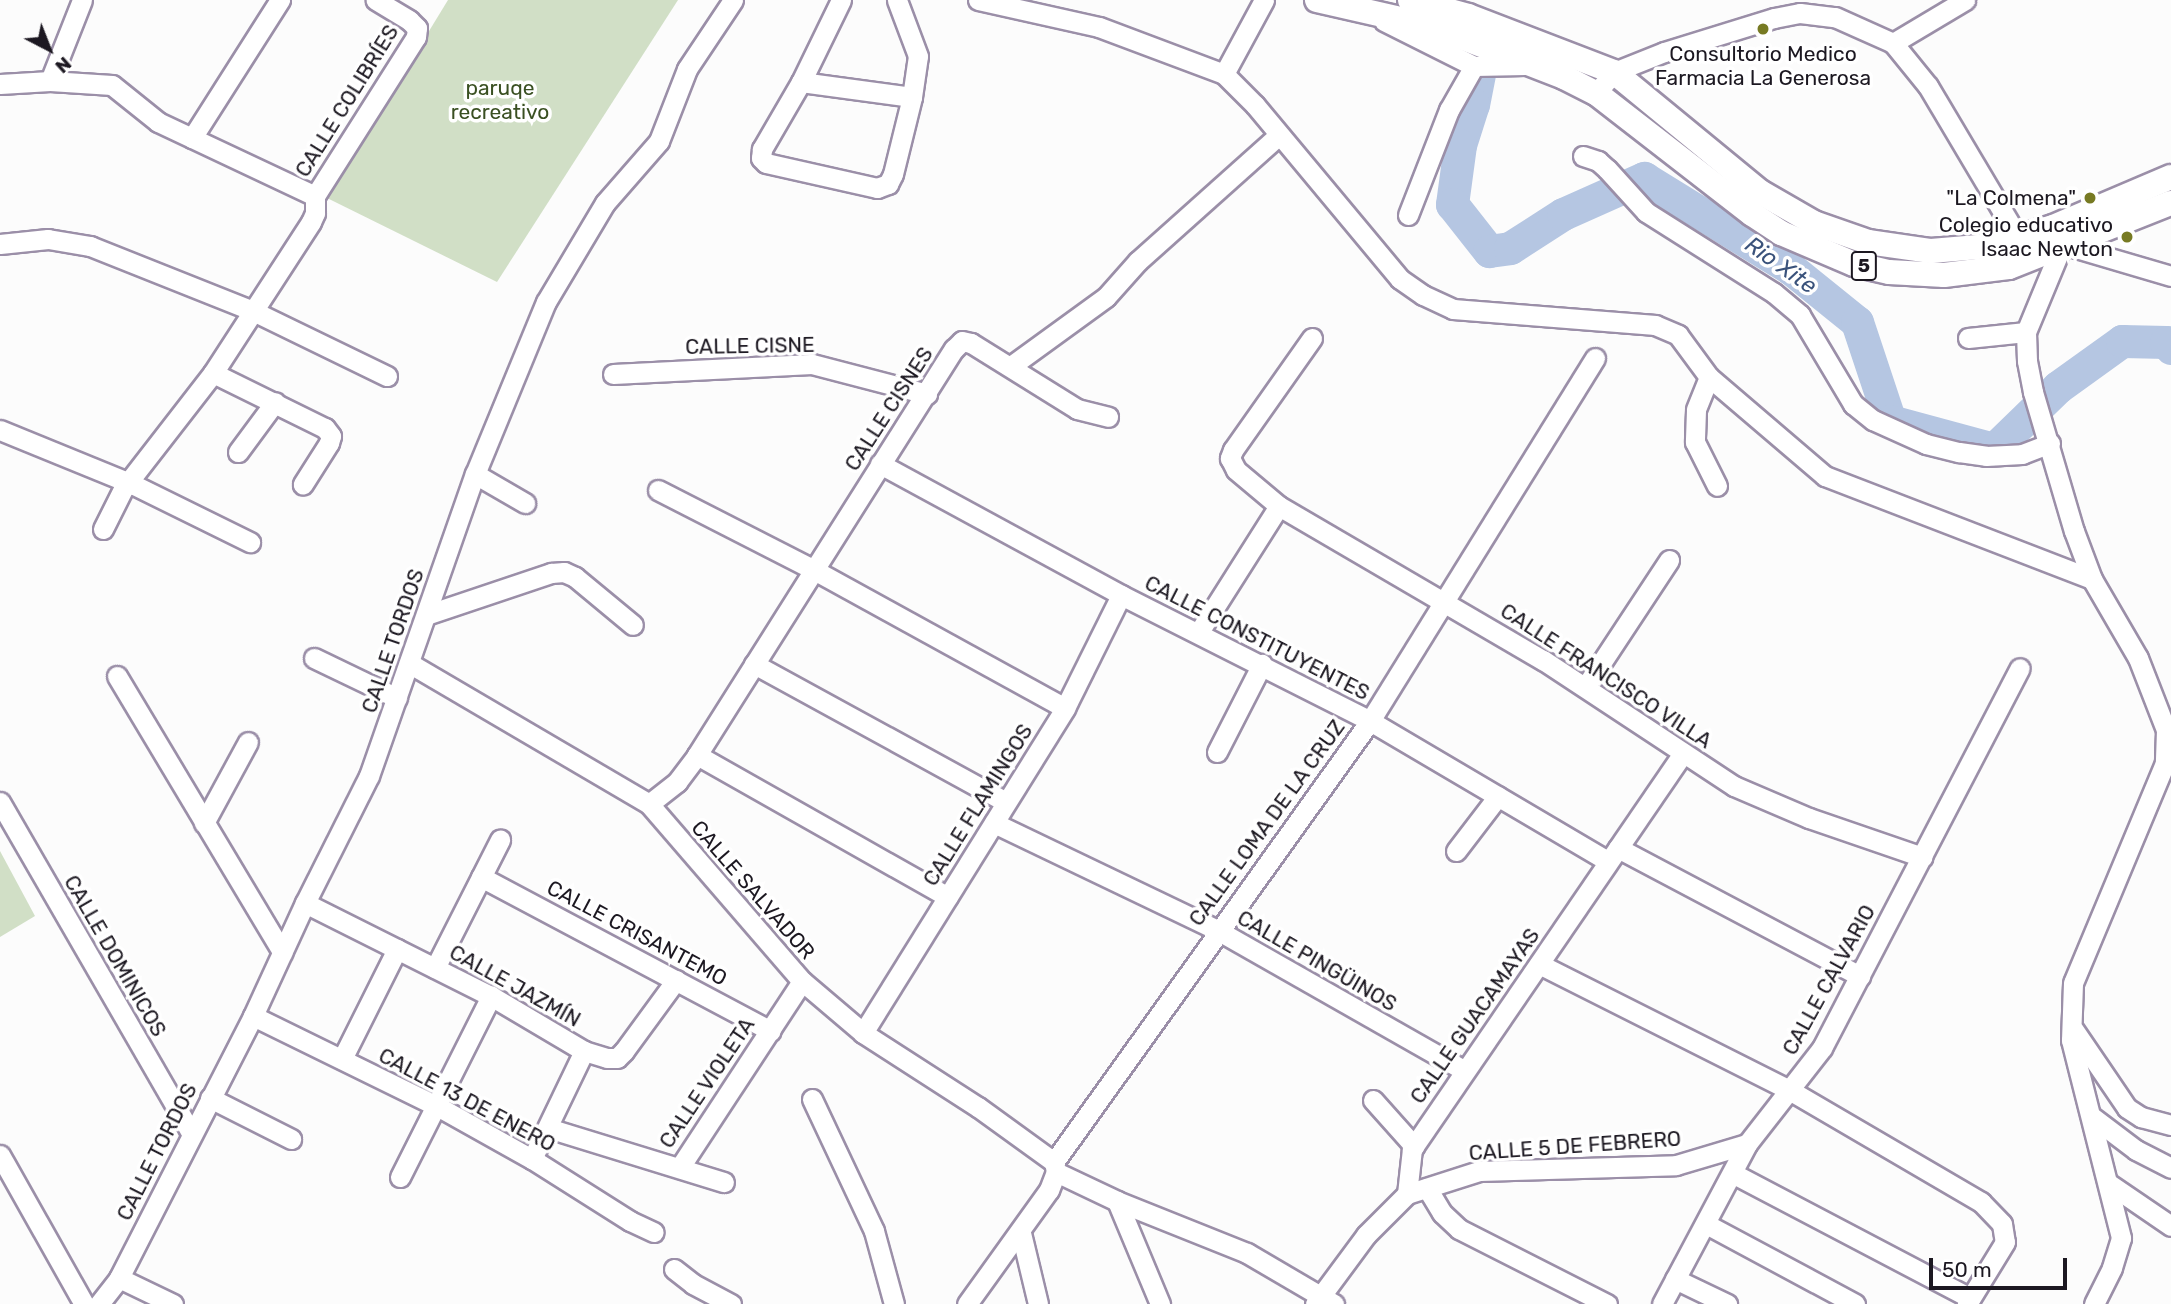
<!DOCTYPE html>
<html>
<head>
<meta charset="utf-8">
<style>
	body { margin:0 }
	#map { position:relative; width:2171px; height:1304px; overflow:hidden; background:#fcfcfc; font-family:Rubik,sans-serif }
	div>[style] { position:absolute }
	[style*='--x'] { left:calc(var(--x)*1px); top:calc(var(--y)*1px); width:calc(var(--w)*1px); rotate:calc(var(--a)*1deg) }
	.green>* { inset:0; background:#d1dfc6 }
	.river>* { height:33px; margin:-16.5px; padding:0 16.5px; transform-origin:16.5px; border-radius:16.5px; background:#b5c6e2 }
	.roads { filter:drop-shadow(2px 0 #9b8fa8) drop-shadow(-2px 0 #9b8fa8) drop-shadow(0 2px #9b8fa8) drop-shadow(0 -2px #9b8fa8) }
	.minor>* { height:19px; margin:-9.5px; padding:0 9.5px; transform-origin:9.5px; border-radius:9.5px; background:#fff }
	.major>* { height:24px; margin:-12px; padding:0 12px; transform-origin:12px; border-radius:12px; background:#fff }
	.dots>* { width:19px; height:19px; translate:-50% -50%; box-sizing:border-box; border:4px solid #fff; border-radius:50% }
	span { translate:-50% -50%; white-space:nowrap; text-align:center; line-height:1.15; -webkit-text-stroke:7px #fff; paint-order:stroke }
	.shield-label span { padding:2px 5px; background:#fff; border:2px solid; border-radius:5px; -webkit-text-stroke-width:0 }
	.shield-label { font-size:19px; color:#1c1821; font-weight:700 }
	.poi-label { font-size:21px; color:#1c1821 }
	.right { translate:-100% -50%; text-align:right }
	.park-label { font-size:21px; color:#3a5022 }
	.street-label { font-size:21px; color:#1c1821 }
	.water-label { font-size:23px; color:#3a527b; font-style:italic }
	.north { position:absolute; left:14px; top:14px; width:70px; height:70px; -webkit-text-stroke:5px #fff; paint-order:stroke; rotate:138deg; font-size:19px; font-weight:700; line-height:28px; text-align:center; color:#1c1821 }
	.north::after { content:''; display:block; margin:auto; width:24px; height:32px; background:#1c1821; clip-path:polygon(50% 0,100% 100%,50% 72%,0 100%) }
	.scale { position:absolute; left:1929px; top:1258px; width:138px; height:32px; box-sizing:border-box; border:4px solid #1c1821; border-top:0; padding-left:9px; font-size:21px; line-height:24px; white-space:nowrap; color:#1c1821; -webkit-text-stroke:5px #fff; paint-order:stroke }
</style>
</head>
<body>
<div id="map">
	<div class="green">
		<div style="clip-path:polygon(448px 0,678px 0,497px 282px,327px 198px)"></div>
		<div style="clip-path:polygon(0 851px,35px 916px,0 937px)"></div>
	</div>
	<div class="river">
		<div style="--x:1479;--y:74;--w:31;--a:101"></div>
		<div style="--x:1473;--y:104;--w:43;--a:107.6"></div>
		<div style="--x:1460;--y:145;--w:60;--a:97.7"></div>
		<div style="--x:1452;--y:204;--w:60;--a:51.8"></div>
		<div style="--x:1489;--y:251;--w:21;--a:-8"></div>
		<div style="--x:1510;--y:248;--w:63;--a:-32.7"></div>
		<div style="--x:1563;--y:214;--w:89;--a:-24"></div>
		<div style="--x:1644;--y:178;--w:172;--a:31.7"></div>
		<div style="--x:1790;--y:268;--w:86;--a:38.9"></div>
		<div style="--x:1857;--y:322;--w:104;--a:71.6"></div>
		<div style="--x:1890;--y:421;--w:108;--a:15.1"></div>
		<div style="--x:1994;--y:449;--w:89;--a:-44.1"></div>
		<div style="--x:2058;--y:387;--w:79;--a:-35.7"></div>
		<div style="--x:2122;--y:341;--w:44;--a:1.3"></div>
		<div style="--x:2166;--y:342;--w:8;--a:50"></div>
	</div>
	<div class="roads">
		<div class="minor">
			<div style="--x:841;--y:0;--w:91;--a:116"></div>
			<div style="--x:801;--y:82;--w:78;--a:120.2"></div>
			<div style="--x:762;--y:149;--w:9;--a:96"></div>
			<div style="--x:761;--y:158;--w:7;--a:45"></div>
			<div style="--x:766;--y:163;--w:114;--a:12.7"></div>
			<div style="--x:877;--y:188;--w:12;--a:-20"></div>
			<div style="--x:888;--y:184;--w:11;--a:-63"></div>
			<div style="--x:893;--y:174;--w:79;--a:-76.1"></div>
			<div style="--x:912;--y:97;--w:41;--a:-81.7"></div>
			<div style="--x:918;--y:56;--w:60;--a:-110.6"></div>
			<div style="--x:978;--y:0;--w:124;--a:12.6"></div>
			<div style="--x:1099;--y:27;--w:134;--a:20.6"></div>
			<div style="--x:1224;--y:74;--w:44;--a:45"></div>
			<div style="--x:1255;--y:105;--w:226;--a:50.2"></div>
			<div style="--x:1400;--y:279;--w:28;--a:35"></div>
			<div style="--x:1423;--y:295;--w:33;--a:25"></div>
			<div style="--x:1453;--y:309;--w:203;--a:4.5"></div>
			<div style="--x:1655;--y:325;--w:25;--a:23"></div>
			<div style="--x:1678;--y:335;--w:52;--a:53.6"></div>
			<div style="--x:1709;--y:377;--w:153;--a:40.5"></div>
			<div style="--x:1825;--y:476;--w:286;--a:21.1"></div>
			<div style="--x:1384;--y:21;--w:101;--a:26.6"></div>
			<div style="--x:1474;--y:66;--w:51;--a:-1.1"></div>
			<div style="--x:1893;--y:43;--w:84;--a:-30.8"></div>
			<div style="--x:1224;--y:74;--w:84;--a:-61.6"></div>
			<div style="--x:50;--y:81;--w:87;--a:-68.4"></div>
			<div style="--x:801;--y:82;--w:112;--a:7.7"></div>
			<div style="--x:0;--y:84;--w:50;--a:-3.4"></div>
			<div style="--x:50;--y:81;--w:62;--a:3.7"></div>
			<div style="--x:112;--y:85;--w:59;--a:38.8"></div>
			<div style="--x:158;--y:122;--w:174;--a:25.2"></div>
			<div style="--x:1596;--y:93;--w:28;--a:-49"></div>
			<div style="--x:1614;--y:72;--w:54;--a:-21.8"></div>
			<div style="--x:1664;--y:52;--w:115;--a:-17.2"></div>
			<div style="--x:1774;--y:18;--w:26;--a:-11"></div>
			<div style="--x:1800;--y:13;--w:35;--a:7"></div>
			<div style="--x:1835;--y:17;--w:64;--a:24.1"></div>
			<div style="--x:1893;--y:43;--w:55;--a:50.9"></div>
			<div style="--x:1928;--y:86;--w:178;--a:59.3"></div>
			<div style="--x:192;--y:138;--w:164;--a:-57.5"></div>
			<div style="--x:1583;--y:156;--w:16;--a:18"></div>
			<div style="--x:1598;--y:161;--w:12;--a:42"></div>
			<div style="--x:1607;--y:169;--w:58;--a:47.8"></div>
			<div style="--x:1646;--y:212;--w:151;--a:32.3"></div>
			<div style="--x:1774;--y:293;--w:34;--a:40"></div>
			<div style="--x:1800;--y:315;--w:104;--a:59.2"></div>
			<div style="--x:1853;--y:404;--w:26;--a:39"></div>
			<div style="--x:1873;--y:420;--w:58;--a:24.4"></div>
			<div style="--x:1926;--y:444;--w:34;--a:14"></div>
			<div style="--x:1959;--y:452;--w:27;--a:8"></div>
			<div style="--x:1986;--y:456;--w:36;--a:-3"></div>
			<div style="--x:2022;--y:454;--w:30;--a:-21"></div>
			<div style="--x:315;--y:196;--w:188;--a:-57.6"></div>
			<div style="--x:416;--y:37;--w:9;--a:-84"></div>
			<div style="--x:417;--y:28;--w:11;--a:-135"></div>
			<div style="--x:409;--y:20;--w:39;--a:-149"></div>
			<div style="--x:1408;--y:215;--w:113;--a:-68.7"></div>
			<div style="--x:1449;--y:110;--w:51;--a:-60.4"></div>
			<div style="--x:0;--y:244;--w:48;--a:-5.9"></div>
			<div style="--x:48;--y:239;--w:43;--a:9.5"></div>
			<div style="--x:90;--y:246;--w:175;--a:21.7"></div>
			<div style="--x:253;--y:311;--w:149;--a:25.9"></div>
			<div style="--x:2069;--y:246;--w:106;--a:16.4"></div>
			<div style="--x:2060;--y:250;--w:89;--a:112.5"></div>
			<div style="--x:2026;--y:332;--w:29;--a:88"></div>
			<div style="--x:2027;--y:361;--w:32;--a:79"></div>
			<div style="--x:2033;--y:392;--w:145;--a:73.6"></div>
			<div style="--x:2074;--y:531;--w:51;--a:69.4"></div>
			<div style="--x:2092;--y:579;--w:91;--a:59.8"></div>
			<div style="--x:2138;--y:658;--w:77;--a:68.7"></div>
			<div style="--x:2166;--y:730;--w:33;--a:92"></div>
			<div style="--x:2165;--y:763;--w:238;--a:112.7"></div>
			<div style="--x:2073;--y:983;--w:57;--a:92"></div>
			<div style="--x:2071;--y:1040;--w:204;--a:75.8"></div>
			<div style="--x:2121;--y:1238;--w:31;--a:107"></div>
			<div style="--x:2112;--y:1268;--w:40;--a:116.6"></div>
			<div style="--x:1312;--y:338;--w:137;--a:125.2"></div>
			<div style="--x:1233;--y:450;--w:9;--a:111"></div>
			<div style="--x:1230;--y:458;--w:13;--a:63"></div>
			<div style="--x:1236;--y:470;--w:56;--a:39.9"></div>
			<div style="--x:1279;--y:506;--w:306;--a:30.3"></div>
			<div style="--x:1543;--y:660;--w:229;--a:33.4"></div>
			<div style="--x:1734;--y:786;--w:82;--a:23.1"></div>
			<div style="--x:1809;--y:818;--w:120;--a:19"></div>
			<div style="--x:1968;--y:338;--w:58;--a:-5.9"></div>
			<div style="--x:1011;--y:366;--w:117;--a:-36"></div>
			<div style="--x:1106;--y:297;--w:48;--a:-48.4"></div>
			<div style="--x:1138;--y:261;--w:188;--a:-41.8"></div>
			<div style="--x:213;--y:373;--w:125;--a:26.2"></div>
			<div style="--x:325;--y:428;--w:10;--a:53"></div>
			<div style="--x:331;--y:436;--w:7;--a:106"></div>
			<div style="--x:329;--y:443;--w:49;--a:122.4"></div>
			<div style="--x:613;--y:374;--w:199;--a:-2.9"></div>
			<div style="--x:812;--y:364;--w:119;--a:14.6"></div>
			<div style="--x:1709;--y:377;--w:35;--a:112"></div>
			<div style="--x:1696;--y:410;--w:32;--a:92"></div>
			<div style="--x:1695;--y:442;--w:49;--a:63.4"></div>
			<div style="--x:0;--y:430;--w:140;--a:22.2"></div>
			<div style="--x:130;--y:483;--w:134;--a:26.2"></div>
			<div style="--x:238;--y:452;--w:62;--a:-53.5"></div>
			<div style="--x:880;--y:464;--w:274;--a:28.5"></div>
			<div style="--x:1121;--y:595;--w:279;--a:26.8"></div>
			<div style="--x:1370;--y:721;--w:276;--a:30.5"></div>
			<div style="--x:475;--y:474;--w:58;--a:30.1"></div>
			<div style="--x:658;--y:490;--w:175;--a:27.1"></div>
			<div style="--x:814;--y:570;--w:286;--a:28.8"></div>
			<div style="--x:103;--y:529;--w:45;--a:-63.4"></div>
			<div style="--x:123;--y:489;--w:147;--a:-52.2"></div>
			<div style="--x:213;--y:373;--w:180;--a:-57"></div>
			<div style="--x:311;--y:222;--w:10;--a:-66"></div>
			<div style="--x:315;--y:213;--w:17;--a:-90"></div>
			<div style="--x:426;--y:615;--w:132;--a:-18.6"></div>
			<div style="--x:551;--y:573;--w:13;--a:-4"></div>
			<div style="--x:564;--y:572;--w:12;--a:24"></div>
			<div style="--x:575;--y:577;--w:75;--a:39.6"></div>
			<div style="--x:1199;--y:632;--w:149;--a:-57.6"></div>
			<div style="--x:314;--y:658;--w:92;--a:25.7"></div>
			<div style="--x:409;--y:663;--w:278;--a:30.4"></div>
			<div style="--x:649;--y:804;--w:234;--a:49.2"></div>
			<div style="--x:802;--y:981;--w:80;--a:40.4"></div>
			<div style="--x:863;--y:1033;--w:137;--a:32.8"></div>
			<div style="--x:978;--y:1107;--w:94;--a:35.9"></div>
			<div style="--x:754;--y:664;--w:287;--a:28.7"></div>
			<div style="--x:117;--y:676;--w:322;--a:59.1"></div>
			<div style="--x:1586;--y:686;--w:151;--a:-56.6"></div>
			<div style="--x:1217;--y:752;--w:99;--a:-62.9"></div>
			<div style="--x:697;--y:755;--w:288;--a:29.5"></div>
			<div style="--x:0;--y:802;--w:382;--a:60"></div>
			<div style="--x:649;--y:804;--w:36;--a:-38"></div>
			<div style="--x:677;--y:782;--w:34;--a:-53"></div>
			<div style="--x:697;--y:755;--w:481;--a:-57.7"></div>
			<div style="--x:954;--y:349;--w:11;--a:-45"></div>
			<div style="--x:962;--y:341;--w:9;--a:13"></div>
			<div style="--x:971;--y:343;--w:125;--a:31.9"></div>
			<div style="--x:1077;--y:409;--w:32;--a:14"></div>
			<div style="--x:204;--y:823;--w:92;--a:-61.5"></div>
			<div style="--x:994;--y:823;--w:247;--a:25.6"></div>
			<div style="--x:1217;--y:930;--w:283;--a:29.6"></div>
			<div style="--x:1618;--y:848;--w:274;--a:27.9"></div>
			<div style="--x:1456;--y:851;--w:69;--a:-52.6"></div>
			<div style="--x:481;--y:877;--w:328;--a:28"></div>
			<div style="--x:305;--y:903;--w:208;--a:26.6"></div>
			<div style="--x:491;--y:996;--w:108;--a:30.6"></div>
			<div style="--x:584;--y:1051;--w:24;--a:17"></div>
			<div style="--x:607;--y:1058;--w:10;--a:0"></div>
			<div style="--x:617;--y:1058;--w:10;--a:-45"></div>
			<div style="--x:624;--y:1051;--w:88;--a:-53.8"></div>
			<div style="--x:1539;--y:964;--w:282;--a:26.7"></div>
			<div style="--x:1791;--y:1091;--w:220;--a:30.3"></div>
			<div style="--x:1981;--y:1202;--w:30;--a:46"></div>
			<div style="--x:2002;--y:1224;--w:18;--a:81"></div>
			<div style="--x:2005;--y:1242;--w:73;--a:121.5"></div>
			<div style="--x:435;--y:968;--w:144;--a:-63.1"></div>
			<div style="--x:253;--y:1016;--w:205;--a:26.1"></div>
			<div style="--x:437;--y:1106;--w:109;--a:29.2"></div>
			<div style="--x:532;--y:1159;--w:116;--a:32.3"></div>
			<div style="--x:630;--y:1221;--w:26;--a:25"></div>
			<div style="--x:2074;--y:1030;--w:94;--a:55.8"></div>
			<div style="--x:2127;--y:1108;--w:17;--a:33"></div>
			<div style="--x:2141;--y:1117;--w:31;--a:15"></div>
			<div style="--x:863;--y:1033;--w:383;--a:-58.1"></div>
			<div style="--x:1065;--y:708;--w:126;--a:-63.6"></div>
			<div style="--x:342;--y:1059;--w:123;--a:-63.4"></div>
			<div style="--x:210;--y:1098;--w:91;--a:26.8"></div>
			<div style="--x:812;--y:1099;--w:146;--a:64.8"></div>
			<div style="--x:874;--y:1231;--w:76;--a:74.7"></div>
			<div style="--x:1373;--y:1100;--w:62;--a:48.3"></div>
			<div style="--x:2091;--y:1116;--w:56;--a:37.1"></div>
			<div style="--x:2136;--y:1150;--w:39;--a:27"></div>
			<div style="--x:548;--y:1128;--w:184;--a:17.1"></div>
			<div style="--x:0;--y:1155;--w:171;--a:60.6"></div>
			<div style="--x:532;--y:1159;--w:120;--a:-64.3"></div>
			<div style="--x:680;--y:1167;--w:222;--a:-56.7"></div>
			<div style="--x:1056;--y:1172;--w:68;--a:25.4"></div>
			<div style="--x:1117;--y:1201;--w:140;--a:21.8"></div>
			<div style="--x:1247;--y:1253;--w:101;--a:30.4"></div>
			<div style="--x:1734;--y:1174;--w:267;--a:27.7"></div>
			<div style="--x:400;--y:1177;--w:203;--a:-63.3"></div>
			<div style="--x:2108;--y:1183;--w:76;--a:34.3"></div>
			<div style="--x:1427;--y:1188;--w:29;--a:59"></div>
			<div style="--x:1442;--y:1213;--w:23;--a:43"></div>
			<div style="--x:1459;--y:1229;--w:166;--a:26.9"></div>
			<div style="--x:1407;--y:1194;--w:76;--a:-17.7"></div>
			<div style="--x:1479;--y:1171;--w:197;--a:-1.7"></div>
			<div style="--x:1676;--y:1165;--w:74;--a:-16.5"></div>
			<div style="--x:1117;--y:1201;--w:112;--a:67.3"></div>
			<div style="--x:1706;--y:1224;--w:169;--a:28.2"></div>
			<div style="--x:1021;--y:1233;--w:73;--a:76.5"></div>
			<div style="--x:674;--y:1269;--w:24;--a:38"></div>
			<div style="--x:693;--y:1284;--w:43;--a:27.8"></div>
			<div style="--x:119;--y:1278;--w:60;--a:25.7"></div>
			<div style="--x:1675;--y:1279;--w:58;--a:25.7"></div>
			<div style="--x:99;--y:1304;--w:33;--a:-52"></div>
			<div style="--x:119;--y:1278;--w:294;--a:-62.9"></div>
			<div style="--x:253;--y:1016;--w:124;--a:-65.3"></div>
			<div style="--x:305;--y:903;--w:142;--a:-63.3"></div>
			<div style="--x:369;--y:776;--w:320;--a:-70.7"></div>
			<div style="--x:475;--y:474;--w:186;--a:-67.6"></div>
			<div style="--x:546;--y:302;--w:115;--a:-59.2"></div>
			<div style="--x:605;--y:203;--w:82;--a:-48.9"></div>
			<div style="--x:659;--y:141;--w:77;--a:-68.7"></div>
			<div style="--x:687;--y:69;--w:83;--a:-56.3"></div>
			<div style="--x:967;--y:1304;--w:140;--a:-54.3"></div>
			<div style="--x:1049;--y:1190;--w:19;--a:-69"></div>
			<div style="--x:1056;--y:1172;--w:10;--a:-101"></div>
			<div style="--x:1054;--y:1162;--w:543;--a:-54.38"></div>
			<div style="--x:1370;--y:721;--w:427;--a:-58.2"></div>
			<div style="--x:1315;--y:1304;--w:86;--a:-53.5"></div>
			<div style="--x:1366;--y:1235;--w:58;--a:-45"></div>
			<div style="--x:1407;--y:1194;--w:45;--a:-83.7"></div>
			<div style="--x:1412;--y:1149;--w:480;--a:-55.6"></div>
			<div style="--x:1662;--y:1304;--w:181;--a:-62"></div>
			<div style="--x:1747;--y:1144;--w:122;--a:-52"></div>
			<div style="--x:1822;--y:1048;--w:428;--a:-62.5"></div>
		</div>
		<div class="major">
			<div style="--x:1317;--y:0;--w:99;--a:12.8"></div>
			<div style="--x:1414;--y:22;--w:49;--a:17.7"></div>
			<div style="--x:1461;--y:37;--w:110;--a:21.2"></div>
			<div style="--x:1564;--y:77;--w:36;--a:27"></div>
			<div style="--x:1596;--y:93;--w:197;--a:37.8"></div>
			<div style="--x:1752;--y:214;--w:35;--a:33"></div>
			<div style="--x:1781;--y:233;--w:79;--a:23"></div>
			<div style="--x:1854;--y:264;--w:36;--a:13"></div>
			<div style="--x:1889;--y:272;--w:55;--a:3.1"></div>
			<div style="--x:1944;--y:275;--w:65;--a:-7"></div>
			<div style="--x:2009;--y:267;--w:174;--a:-21.6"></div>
			<div style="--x:1410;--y:0;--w:60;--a:15.4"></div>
			<div style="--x:1468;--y:16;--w:156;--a:21"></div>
			<div style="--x:1614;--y:72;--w:189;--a:39.4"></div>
			<div style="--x:1760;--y:192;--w:62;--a:29.9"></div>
			<div style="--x:1814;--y:223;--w:57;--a:19.4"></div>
			<div style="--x:1868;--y:242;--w:64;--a:8.1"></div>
			<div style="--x:1931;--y:251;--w:59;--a:-4.8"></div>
			<div style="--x:1990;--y:246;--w:66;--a:-16.8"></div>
			<div style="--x:2053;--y:227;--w:128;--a:-23"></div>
		</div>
	</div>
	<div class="dots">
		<div style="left:1763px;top:29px;background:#777a23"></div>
		<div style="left:2090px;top:198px;background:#777a23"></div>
		<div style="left:2127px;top:237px;background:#777a23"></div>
	</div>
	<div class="shield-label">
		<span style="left:1864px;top:266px">5</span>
	</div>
	<div class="poi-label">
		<span style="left:1763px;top:66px">Consultorio Medico<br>Farmacia La Generosa</span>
		<span class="right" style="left:2076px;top:198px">"La Colmena"</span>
		<span class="right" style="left:2113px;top:237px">Colegio educativo<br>Isaac Newton</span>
	</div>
	<div class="park-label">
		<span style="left:500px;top:100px">paruqe<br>recreativo</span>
	</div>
	<div class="street-label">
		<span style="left:347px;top:101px;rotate:-58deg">CALLE COLIBRÍES</span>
		<span style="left:750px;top:346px;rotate:-1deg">CALLE CISNE</span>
		<span style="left:889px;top:409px;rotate:-57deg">CALLE CISNES</span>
		<span style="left:1257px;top:638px;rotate:27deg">CALLE CONSTITUYENTES</span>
		<span style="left:393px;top:641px;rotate:-71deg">CALLE TORDOS</span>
		<span style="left:1606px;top:676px;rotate:33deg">CALLE FRANCISCO VILLA</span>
		<span style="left:978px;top:805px;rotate:-58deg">CALLE FLAMINGOS</span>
		<span style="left:1267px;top:823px;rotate:-54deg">CALLE LOMA DE LA CRUZ</span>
		<span style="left:753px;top:890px;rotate:49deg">CALLE SALVADOR</span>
		<span style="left:637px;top:933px;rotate:28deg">CALLE CRISANTEMO</span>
		<span style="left:115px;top:956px;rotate:60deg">CALLE DOMINICOS</span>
		<span style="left:1317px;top:961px;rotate:30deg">CALLE PINGÜINOS</span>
		<span style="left:1829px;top:980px;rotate:-61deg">CALLE CALVARIO</span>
		<span style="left:515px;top:986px;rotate:29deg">CALLE JAZMÍN</span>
		<span style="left:1475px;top:1016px;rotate:-55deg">CALLE GUACAMAYAS</span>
		<span style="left:707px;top:1083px;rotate:-56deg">CALLE VIOLETA</span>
		<span style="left:467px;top:1100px;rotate:28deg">CALLE 13 DE ENERO</span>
		<span style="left:1575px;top:1146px;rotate:-4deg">CALLE 5 DE FEBRERO</span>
		<span style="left:157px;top:1152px;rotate:-63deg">CALLE TORDOS</span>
	</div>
	<div class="water-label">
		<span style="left:1781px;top:265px;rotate:35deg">Rio Xite</span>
	</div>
	<div class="north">N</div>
	<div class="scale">50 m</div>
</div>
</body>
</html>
